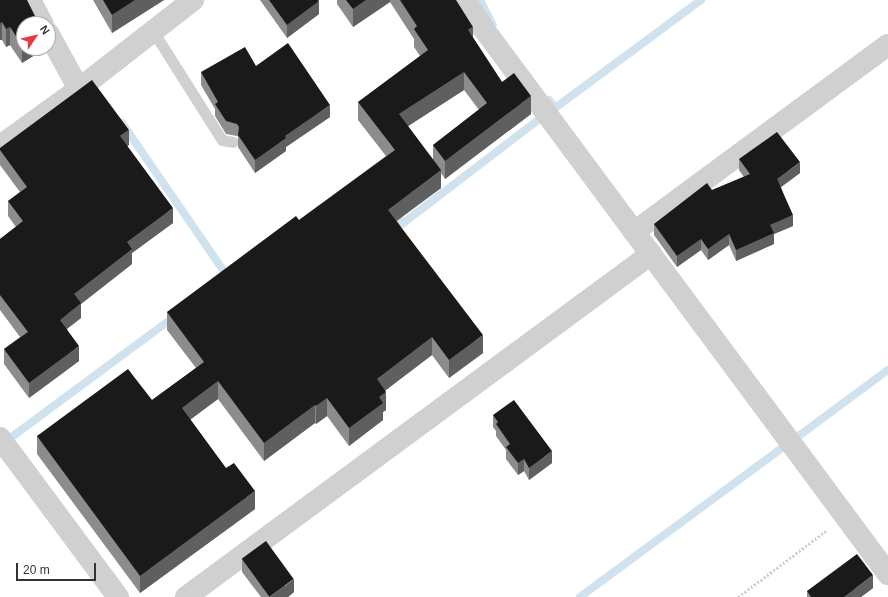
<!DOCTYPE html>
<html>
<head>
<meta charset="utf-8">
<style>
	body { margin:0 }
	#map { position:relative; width:888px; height:597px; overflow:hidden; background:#fff; font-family:Arial,sans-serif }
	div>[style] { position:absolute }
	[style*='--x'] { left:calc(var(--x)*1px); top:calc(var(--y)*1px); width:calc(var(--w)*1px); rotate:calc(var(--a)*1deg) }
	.stream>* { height:8px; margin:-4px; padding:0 4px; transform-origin:4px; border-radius:4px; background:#cfe2ee }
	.path>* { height:2.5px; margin-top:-1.25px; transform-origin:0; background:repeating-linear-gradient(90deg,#cdcdcd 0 2px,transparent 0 4px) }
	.service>* { height:11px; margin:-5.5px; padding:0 5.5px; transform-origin:5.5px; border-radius:5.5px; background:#d0d0d0 }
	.minor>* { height:22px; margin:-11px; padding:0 11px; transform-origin:11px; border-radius:11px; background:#d0d0d0 }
	.wall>* { inset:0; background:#8c8c8c }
	.shaded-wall>* { inset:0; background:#5f5f5f; transform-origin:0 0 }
	.building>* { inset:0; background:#1a1a1a; transform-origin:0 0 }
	span { translate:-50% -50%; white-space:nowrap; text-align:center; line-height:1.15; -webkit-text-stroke:4px #fff; paint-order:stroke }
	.north { position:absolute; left:16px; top:16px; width:40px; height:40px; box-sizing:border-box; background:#fff; border:1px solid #adadad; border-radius:50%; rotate:55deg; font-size:11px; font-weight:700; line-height:16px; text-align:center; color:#333 }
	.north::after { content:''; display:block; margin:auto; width:14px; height:18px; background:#e63946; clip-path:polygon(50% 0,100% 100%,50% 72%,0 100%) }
	.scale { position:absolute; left:16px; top:563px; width:80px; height:18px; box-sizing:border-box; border:2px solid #333; border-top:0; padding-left:5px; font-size:12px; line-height:14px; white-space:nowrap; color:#333; -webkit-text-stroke:3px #fff; paint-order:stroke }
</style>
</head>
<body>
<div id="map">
	<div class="stream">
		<div style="--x:480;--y:0;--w:28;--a:63"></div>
		<div style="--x:549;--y:100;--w:10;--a:53"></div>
		<div style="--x:555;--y:108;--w:182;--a:-36.5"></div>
		<div style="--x:122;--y:123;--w:187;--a:55.5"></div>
		<div style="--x:393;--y:211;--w:16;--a:55"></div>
		<div style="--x:402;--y:224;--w:171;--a:-37.4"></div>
		<div style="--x:800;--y:435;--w:109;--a:-36.5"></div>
		<div style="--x:13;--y:436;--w:202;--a:-36.5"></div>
		<div style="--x:580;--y:597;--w:251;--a:-36.4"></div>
	</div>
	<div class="path">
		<div style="--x:738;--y:597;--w:110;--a:-36.9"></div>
	</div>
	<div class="service">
		<div style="--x:153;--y:31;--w:129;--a:57.7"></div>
		<div style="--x:222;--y:140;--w:11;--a:10"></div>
	</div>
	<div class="minor">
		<div style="--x:30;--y:0;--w:27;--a:62"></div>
		<div style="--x:465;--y:0;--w:33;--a:57"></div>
		<div style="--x:483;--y:28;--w:680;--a:53.43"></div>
		<div style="--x:48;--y:33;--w:64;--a:61"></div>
		<div style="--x:0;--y:146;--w:97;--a:-35.8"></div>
		<div style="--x:79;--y:89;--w:145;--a:-38"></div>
		<div style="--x:634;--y:232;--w:315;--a:-36.4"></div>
		<div style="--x:0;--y:438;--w:198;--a:53.4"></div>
		<div style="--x:186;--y:597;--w:578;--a:-36.41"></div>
	</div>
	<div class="wall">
		<div style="clip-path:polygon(0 0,43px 48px,43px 50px,22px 63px,10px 45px,6px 47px,2px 40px)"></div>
		<div style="clip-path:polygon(93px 0,164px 0,112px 33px)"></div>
		<div style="clip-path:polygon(260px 0,318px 0,319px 14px,287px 38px)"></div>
		<div style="clip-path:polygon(evenodd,337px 0,456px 0,473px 37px,502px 82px,531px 114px,445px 179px,441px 173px,441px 188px,397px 221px,483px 353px,449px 378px,432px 355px,385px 390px,386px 410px,383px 412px,383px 420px,349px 446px,327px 416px,316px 424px,315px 423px,264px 461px,218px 399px,190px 419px,255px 509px,140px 593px,37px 454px,37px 436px,152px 400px,196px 368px,167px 330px,167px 312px,299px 220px,386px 156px,358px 120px,358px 102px,420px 56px,414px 47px,414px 39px,390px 2px,353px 27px,337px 4px,337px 0,464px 90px,479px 110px,433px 145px,433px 160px,408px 126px,464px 90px)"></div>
		<div style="clip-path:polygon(256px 66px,330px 117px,286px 147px,286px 151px,255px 173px,238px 147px,238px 137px,237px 136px,226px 134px,215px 116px,215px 109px,201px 85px,201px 72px)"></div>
		<div style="clip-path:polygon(129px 145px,127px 146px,173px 223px,132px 253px,132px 264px,81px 304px,81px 318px,67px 329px,79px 361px,29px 398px,4px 364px,4px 349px,20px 337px,0 310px,0 239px,16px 227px,8px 216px,8px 201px,20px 192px,0 165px,0 148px)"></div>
		<div style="clip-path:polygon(739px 159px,800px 173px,781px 187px,793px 226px,774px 234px,774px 244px,736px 261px,729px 245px,708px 260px,701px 250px,677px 267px,654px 235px,654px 224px,712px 190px,744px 177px,739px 170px)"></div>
		<div style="clip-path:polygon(493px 415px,552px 463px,529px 480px,524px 471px,518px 475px,506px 459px,506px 450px,496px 436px,496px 431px,493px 427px)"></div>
		<div style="clip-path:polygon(242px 559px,294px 592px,288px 597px,261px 597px,242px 572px)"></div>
		<div style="clip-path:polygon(873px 588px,861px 597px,807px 597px,807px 591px)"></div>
	</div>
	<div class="shaded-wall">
		<div style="clip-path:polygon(135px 0,164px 0,112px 33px,112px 15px)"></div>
		<div style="clip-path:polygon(366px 0,390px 0,390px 2px,353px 27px,353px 9px)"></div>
		<div style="clip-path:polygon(319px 1px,319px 14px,287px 38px,287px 25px)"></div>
		<div style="left:2px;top:22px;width:18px;height:2px;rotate:90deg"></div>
		<div style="clip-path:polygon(10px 27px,10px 45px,6px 47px,6px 29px)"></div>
		<div style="clip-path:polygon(473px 27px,473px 45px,468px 30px)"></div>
		<div style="clip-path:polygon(24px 44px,24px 48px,43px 48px,43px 50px,22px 63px,22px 45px)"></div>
		<div style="clip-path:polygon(464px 72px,464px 90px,399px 132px,399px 114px)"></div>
		<div style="clip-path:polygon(531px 96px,531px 114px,445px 179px,445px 161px)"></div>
		<div style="clip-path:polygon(330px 105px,330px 117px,286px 147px,286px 151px,255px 173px,255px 160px,285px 136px)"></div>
		<div style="clip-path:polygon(129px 130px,129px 145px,120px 151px,120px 136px)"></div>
		<div style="clip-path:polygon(800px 162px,800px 173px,777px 190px,777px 179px)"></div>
		<div style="clip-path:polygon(441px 170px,441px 188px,388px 227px,388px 210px)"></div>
		<div style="clip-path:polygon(173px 208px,173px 223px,132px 253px,132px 264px,81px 304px,81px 318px,60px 334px,60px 320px,74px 294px,127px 242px)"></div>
		<div style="clip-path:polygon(793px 215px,793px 226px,774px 234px,774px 244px,736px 261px,736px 250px,770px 225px)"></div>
		<div style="clip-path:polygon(729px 234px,729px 245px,708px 260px,708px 249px)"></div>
		<div style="clip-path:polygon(701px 239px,701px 250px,677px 267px,677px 256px)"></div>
		<div style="clip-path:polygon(483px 335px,483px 353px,449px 378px,449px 360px)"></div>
		<div style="clip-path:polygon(432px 337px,432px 355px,377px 397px,377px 379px)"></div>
		<div style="clip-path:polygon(79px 346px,79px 361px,29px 398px,29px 383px)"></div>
		<div style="clip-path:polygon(218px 381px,218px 399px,182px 426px,182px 408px)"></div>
		<div style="clip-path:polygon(386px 392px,386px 410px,383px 412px,383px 420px,349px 446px,349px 428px,379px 397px)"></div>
		<div style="clip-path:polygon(327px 398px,327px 416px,316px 424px,316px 406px)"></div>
		<div style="clip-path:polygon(315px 405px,315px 423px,264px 461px,264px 443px)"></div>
		<div style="clip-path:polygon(552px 451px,552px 463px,529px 480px,529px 468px)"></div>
		<div style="clip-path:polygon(524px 459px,524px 471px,518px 475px,518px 463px)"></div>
		<div style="clip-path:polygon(255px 491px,255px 509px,140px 593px,140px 576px)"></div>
		<div style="clip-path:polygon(873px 575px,873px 588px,861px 597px,844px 597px)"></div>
		<div style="clip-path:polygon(294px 579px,294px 592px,288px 597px,270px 597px)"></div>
	</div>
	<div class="building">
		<div style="clip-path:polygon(0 0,27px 0,39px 24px,24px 24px,24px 44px,22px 45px,10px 27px,6px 29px,2px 22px,0 23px)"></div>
		<div style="clip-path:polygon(103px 0,135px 0,112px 15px)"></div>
		<div style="clip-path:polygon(269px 0,318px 0,319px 1px,287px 25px)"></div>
		<div style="clip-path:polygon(346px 0,366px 0,353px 9px)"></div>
		<div style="clip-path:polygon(400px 0,456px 0,473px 27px,468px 30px,502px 82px,514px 73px,531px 96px,445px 161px,433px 145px,487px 103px,464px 72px,399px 114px,441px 170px,388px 210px,483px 335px,449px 360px,432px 337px,377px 379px,386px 392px,379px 397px,383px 403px,349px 428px,327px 398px,316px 406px,315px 405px,264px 443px,218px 381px,182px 408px,226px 468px,234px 463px,255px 491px,140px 576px,37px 436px,128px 369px,152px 400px,204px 362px,167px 312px,296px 216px,299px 220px,395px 150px,358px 102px,428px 50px,414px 29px,417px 26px)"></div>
		<div style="clip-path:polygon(288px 43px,330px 105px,285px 136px,286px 138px,255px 160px,238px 135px,239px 127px,237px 124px,226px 121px,215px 104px,218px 102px,201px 72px,245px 47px,256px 66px)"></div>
		<div style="clip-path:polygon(92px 80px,129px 130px,120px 136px,173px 208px,127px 242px,132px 249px,74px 294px,81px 303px,60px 320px,79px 346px,29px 383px,4px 349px,28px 332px,0 295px,0 239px,23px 221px,8px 201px,27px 187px,0 150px,0 148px)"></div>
		<div style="clip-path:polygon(777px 132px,800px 162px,777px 179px,793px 215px,770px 225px,774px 233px,736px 250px,729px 234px,708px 249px,701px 239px,677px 256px,654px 224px,707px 183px,712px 190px,750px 174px,739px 159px)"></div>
		<div style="clip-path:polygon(514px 400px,552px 451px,529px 468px,524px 459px,518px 463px,506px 447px,510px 444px,496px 424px,498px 422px,493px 415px)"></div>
		<div style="left:266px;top:541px;width:47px;height:30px;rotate:54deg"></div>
		<div style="clip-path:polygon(857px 554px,873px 575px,844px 597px,811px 597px,807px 591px)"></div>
	</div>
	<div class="north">N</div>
	<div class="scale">20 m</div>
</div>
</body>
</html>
